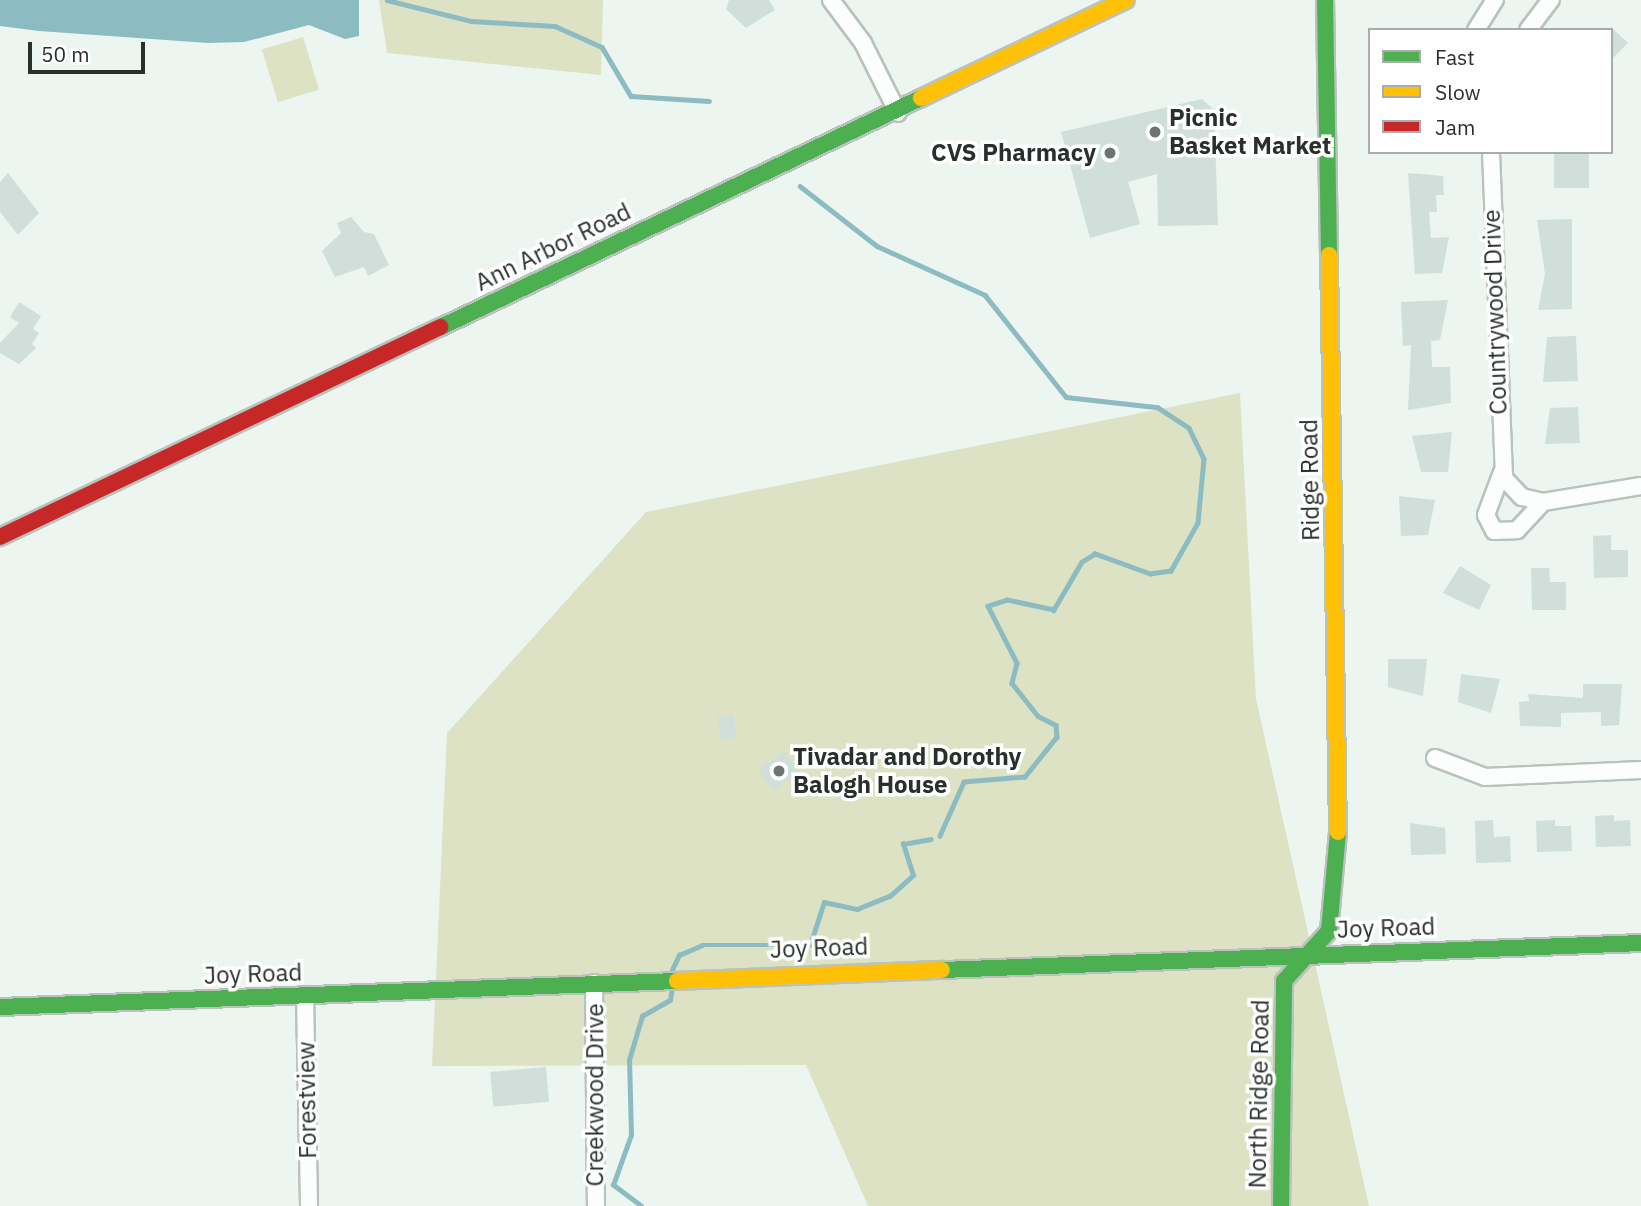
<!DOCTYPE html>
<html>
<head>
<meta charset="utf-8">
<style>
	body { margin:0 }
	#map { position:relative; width:1641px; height:1206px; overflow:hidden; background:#ecf5ef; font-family:"IBM Plex Sans",sans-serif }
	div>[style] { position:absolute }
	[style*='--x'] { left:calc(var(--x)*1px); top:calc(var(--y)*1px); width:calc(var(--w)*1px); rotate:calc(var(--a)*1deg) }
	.green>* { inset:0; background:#dde2c4; transform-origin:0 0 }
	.water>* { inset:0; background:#8cbcc1 }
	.stream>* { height:4.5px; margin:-2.25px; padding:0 2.25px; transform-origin:2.25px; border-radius:2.25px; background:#8cbcc1 }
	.building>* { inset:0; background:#d0dfda; transform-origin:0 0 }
	.roads { filter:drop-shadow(2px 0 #bac2bd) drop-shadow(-2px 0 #bac2bd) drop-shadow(0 2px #bac2bd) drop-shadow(0 -2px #bac2bd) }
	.street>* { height:16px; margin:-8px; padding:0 8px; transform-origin:8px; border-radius:8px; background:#fcfefd }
	.fast>* { height:16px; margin:-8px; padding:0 8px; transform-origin:8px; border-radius:8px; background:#4caf50 }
	.slow>* { height:16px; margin:-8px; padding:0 8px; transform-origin:8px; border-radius:8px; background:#ffc107 }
	.jam>* { height:16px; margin:-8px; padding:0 8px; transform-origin:8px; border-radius:8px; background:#c62828 }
	.dots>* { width:19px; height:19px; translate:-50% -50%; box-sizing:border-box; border:4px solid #fff; border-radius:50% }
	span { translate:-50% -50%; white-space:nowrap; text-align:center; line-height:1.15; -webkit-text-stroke:7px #fff; paint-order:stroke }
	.poi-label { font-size:24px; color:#29302c; font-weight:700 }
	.left { translate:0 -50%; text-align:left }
	.right { translate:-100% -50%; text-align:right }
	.street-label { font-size:24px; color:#29302c }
	.legend { position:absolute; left:1368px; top:28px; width:245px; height:126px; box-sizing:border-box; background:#fff; border:2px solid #a9acab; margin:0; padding:9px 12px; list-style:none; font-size:21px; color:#29302c }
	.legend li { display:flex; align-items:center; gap:14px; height:35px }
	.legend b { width:35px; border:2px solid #a9acab }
	.scale { position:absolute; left:28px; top:42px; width:117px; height:32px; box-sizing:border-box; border:4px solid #29302c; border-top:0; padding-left:9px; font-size:21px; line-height:24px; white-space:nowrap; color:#29302c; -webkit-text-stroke:5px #fff; paint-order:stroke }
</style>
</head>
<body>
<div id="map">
	<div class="green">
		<div style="clip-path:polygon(379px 0,603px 0,601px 75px,387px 53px)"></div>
		<div style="left:303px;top:37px;width:55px;height:43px;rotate:73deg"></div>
		<div style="clip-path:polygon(1240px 393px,1256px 699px,1369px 1206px,868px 1206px,806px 1065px,432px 1066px,447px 733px,646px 512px)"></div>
	</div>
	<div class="water">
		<div style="clip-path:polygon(0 0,359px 0,359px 36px,345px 39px,309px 25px,244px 42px,208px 43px,39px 31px,0 26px)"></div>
	</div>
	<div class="stream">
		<div style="--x:387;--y:0;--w:87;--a:14"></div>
		<div style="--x:471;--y:21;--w:84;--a:3.4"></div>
		<div style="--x:555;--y:26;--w:51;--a:24.1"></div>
		<div style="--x:602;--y:47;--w:57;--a:59.4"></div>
		<div style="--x:631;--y:96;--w:78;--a:3.7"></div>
		<div style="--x:800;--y:186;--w:98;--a:37.9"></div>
		<div style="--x:877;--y:246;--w:119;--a:24.4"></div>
		<div style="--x:985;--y:295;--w:130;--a:51.5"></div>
		<div style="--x:1066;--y:397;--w:92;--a:6.3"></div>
		<div style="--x:1157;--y:407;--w:38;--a:33"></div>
		<div style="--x:1189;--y:428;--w:34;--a:64"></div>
		<div style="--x:1204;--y:459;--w:64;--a:95.4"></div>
		<div style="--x:1198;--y:523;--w:55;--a:119.4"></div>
		<div style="--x:1171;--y:571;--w:21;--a:172"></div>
		<div style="--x:1150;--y:574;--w:59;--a:-160"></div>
		<div style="--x:1095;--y:554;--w:15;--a:148"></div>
		<div style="--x:1082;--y:562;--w:56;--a:120.3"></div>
		<div style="--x:1054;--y:610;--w:48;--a:-168"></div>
		<div style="--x:1007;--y:600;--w:20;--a:162"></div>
		<div style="--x:988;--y:606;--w:64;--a:63"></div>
		<div style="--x:1017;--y:663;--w:21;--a:104"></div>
		<div style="--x:1012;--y:683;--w:42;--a:51.8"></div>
		<div style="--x:1038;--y:716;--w:20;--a:27"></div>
		<div style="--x:1056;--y:725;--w:12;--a:85"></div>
		<div style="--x:1057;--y:737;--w:51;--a:128.7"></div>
		<div style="--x:1025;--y:777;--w:61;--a:175.3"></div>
		<div style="--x:964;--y:782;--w:59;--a:114"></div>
		<div style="--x:671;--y:972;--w:19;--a:-65"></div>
		<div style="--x:679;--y:955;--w:25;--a:-23"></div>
		<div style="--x:702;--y:945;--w:108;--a:0"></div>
		<div style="--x:810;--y:945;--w:45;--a:-72"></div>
		<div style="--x:824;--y:902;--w:34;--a:12"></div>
		<div style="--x:857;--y:909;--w:35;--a:-22"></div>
		<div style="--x:890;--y:896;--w:31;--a:-42"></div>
		<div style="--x:913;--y:875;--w:33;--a:-108"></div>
		<div style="--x:903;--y:844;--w:28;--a:-10"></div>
		<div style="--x:641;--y:1206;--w:35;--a:-143"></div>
		<div style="--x:613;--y:1185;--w:53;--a:-70.2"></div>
		<div style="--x:631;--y:1135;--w:75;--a:-91.5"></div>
		<div style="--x:629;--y:1060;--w:46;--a:-73.5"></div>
		<div style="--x:642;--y:1016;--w:32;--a:-30"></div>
		<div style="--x:670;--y:1000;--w:12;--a:-81"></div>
	</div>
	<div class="building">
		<div style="clip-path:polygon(729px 0,769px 0,775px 10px,746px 28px,726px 9px)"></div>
		<div style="clip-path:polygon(1611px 27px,1628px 43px,1611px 60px)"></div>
		<div style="clip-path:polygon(1202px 99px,1214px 110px,1218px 225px,1158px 226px,1157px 174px,1128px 182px,1140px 224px,1090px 238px,1061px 132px)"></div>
		<div style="left:1554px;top:152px;width:35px;height:36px"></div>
		<div style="clip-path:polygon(8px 173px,39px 213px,18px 235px,0 212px,0 182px)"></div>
		<div style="clip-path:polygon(1408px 173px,1443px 176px,1444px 195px,1436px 195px,1437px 212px,1429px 212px,1431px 238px,1449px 237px,1442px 273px,1415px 274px)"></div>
		<div style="clip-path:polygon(351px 217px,364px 232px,374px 234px,389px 265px,368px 276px,364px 267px,335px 277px,322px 251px,341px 233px,337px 223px)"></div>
		<div style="clip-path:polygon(1572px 219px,1572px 309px,1538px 310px,1545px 274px,1537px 220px)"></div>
		<div style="clip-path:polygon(1448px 300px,1440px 340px,1431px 341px,1432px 367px,1450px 367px,1451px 403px,1408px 410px,1411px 345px,1403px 346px,1401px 302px)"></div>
		<div style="clip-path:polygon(19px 302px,41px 316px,33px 329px,39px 333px,32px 344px,36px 348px,19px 364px,0 353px,0 343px,19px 323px,10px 317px)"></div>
		<div style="clip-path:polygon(1576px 336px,1578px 381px,1543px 382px,1547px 337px)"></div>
		<div style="clip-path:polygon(1578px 407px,1580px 443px,1545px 444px,1550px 408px)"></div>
		<div style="clip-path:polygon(1452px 432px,1448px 472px,1421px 472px,1412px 436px)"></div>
		<div style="clip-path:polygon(1399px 496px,1435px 500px,1428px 535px,1401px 536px)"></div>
		<div style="clip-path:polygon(1611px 535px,1611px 550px,1628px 550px,1628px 577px,1594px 578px,1593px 536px)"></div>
		<div style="clip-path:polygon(1460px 566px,1491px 585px,1479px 610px,1443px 593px)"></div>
		<div style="clip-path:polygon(1531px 568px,1549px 568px,1550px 582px,1566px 582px,1566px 610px,1532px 610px)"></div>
		<div style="clip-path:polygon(1388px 659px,1427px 659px,1423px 696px,1388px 687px)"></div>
		<div style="clip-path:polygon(1461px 674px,1500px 679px,1491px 713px,1458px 702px)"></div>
		<div style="clip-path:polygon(1583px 684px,1622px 684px,1619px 725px,1601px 726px,1601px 712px,1561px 713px,1561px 727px,1520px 726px,1519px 702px,1529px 701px,1528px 694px,1583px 698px)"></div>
		<div style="left:733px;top:714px;width:23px;height:16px;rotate:80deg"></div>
		<div style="left:784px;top:751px;width:25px;height:32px;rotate:53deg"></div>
		<div style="clip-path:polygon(1614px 815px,1614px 821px,1630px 820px,1631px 846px,1596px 847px,1595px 816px)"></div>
		<div style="clip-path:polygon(1493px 820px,1494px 837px,1510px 836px,1511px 862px,1476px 863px,1475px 821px)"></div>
		<div style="clip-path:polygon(1555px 820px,1555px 826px,1571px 826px,1572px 851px,1537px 852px,1536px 821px)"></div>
		<div style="clip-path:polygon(1410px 823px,1445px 828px,1446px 854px,1411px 855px)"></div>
		<div style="left:546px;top:1067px;width:35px;height:56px;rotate:85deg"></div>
	</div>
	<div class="roads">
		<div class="street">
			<div style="--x:831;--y:0;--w:54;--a:53.3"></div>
			<div style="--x:863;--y:43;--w:78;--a:63.4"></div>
			<div style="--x:1476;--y:30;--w:36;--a:-58"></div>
			<div style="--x:1528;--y:30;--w:38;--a:-53"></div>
			<div style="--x:1491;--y:152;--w:326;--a:87.7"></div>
			<div style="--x:1504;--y:478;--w:26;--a:47"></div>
			<div style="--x:1522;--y:497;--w:22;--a:13"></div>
			<div style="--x:1543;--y:502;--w:99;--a:-9.3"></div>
			<div style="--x:1502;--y:472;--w:46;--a:110.4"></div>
			<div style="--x:1486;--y:515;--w:18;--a:63"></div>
			<div style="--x:1494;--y:531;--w:23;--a:-2"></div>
			<div style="--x:1517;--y:530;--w:38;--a:-47"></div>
			<div style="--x:1435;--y:758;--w:53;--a:20.8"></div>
			<div style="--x:1485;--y:777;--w:156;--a:-2.6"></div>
			<div style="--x:594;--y:983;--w:223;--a:89.5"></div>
			<div style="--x:305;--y:995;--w:211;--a:88.9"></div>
		</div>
		<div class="fast">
			<div style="--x:1325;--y:0;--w:255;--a:89.1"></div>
			<div style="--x:441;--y:327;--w:532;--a:-25.51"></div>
			<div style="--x:942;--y:970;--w:700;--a:-2.21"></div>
			<div style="--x:0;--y:1007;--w:677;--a:-2.2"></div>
			<div style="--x:1281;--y:1206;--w:225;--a:-89.2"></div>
			<div style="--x:1284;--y:981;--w:67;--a:-48"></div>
			<div style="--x:1329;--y:931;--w:99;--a:-84.8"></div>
		</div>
		<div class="slow">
			<div style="--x:921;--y:98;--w:227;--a:-25.6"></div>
			<div style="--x:1329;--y:255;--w:577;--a:89.11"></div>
			<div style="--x:677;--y:981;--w:265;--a:-2.4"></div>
		</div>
		<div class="jam">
			<div style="--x:0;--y:537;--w:488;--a:-25.5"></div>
		</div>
	</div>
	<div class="dots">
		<div style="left:1155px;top:132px;background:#6d7570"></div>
		<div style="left:1110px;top:153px;background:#6d7570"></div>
		<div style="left:779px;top:771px;background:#6d7570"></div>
	</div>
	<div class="poi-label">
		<span class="left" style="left:1169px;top:132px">Picnic<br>Basket Market</span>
		<span class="right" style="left:1096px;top:153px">CVS Pharmacy</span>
		<span class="left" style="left:793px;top:771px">Tivadar and Dorothy<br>Balogh House</span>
	</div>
	<div class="street-label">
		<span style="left:553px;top:247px;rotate:-26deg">Ann Arbor Road</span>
		<span style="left:1495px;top:312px;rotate:-92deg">Countrywood Drive</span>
		<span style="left:1310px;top:480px;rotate:-91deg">Ridge Road</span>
		<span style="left:1386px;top:928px;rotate:-2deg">Joy Road</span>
		<span style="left:819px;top:948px;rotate:-2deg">Joy Road</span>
		<span style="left:253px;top:974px;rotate:-2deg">Joy Road</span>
		<span style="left:1259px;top:1094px;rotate:-89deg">North Ridge Road</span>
		<span style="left:595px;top:1095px;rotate:-90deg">Creekwood Drive</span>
		<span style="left:307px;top:1100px;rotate:-91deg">Forestview</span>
	</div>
	<ul class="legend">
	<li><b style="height:9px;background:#4caf50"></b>Fast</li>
	<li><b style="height:9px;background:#ffc107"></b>Slow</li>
	<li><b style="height:9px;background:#c62828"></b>Jam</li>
	</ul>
	<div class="scale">50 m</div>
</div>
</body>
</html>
